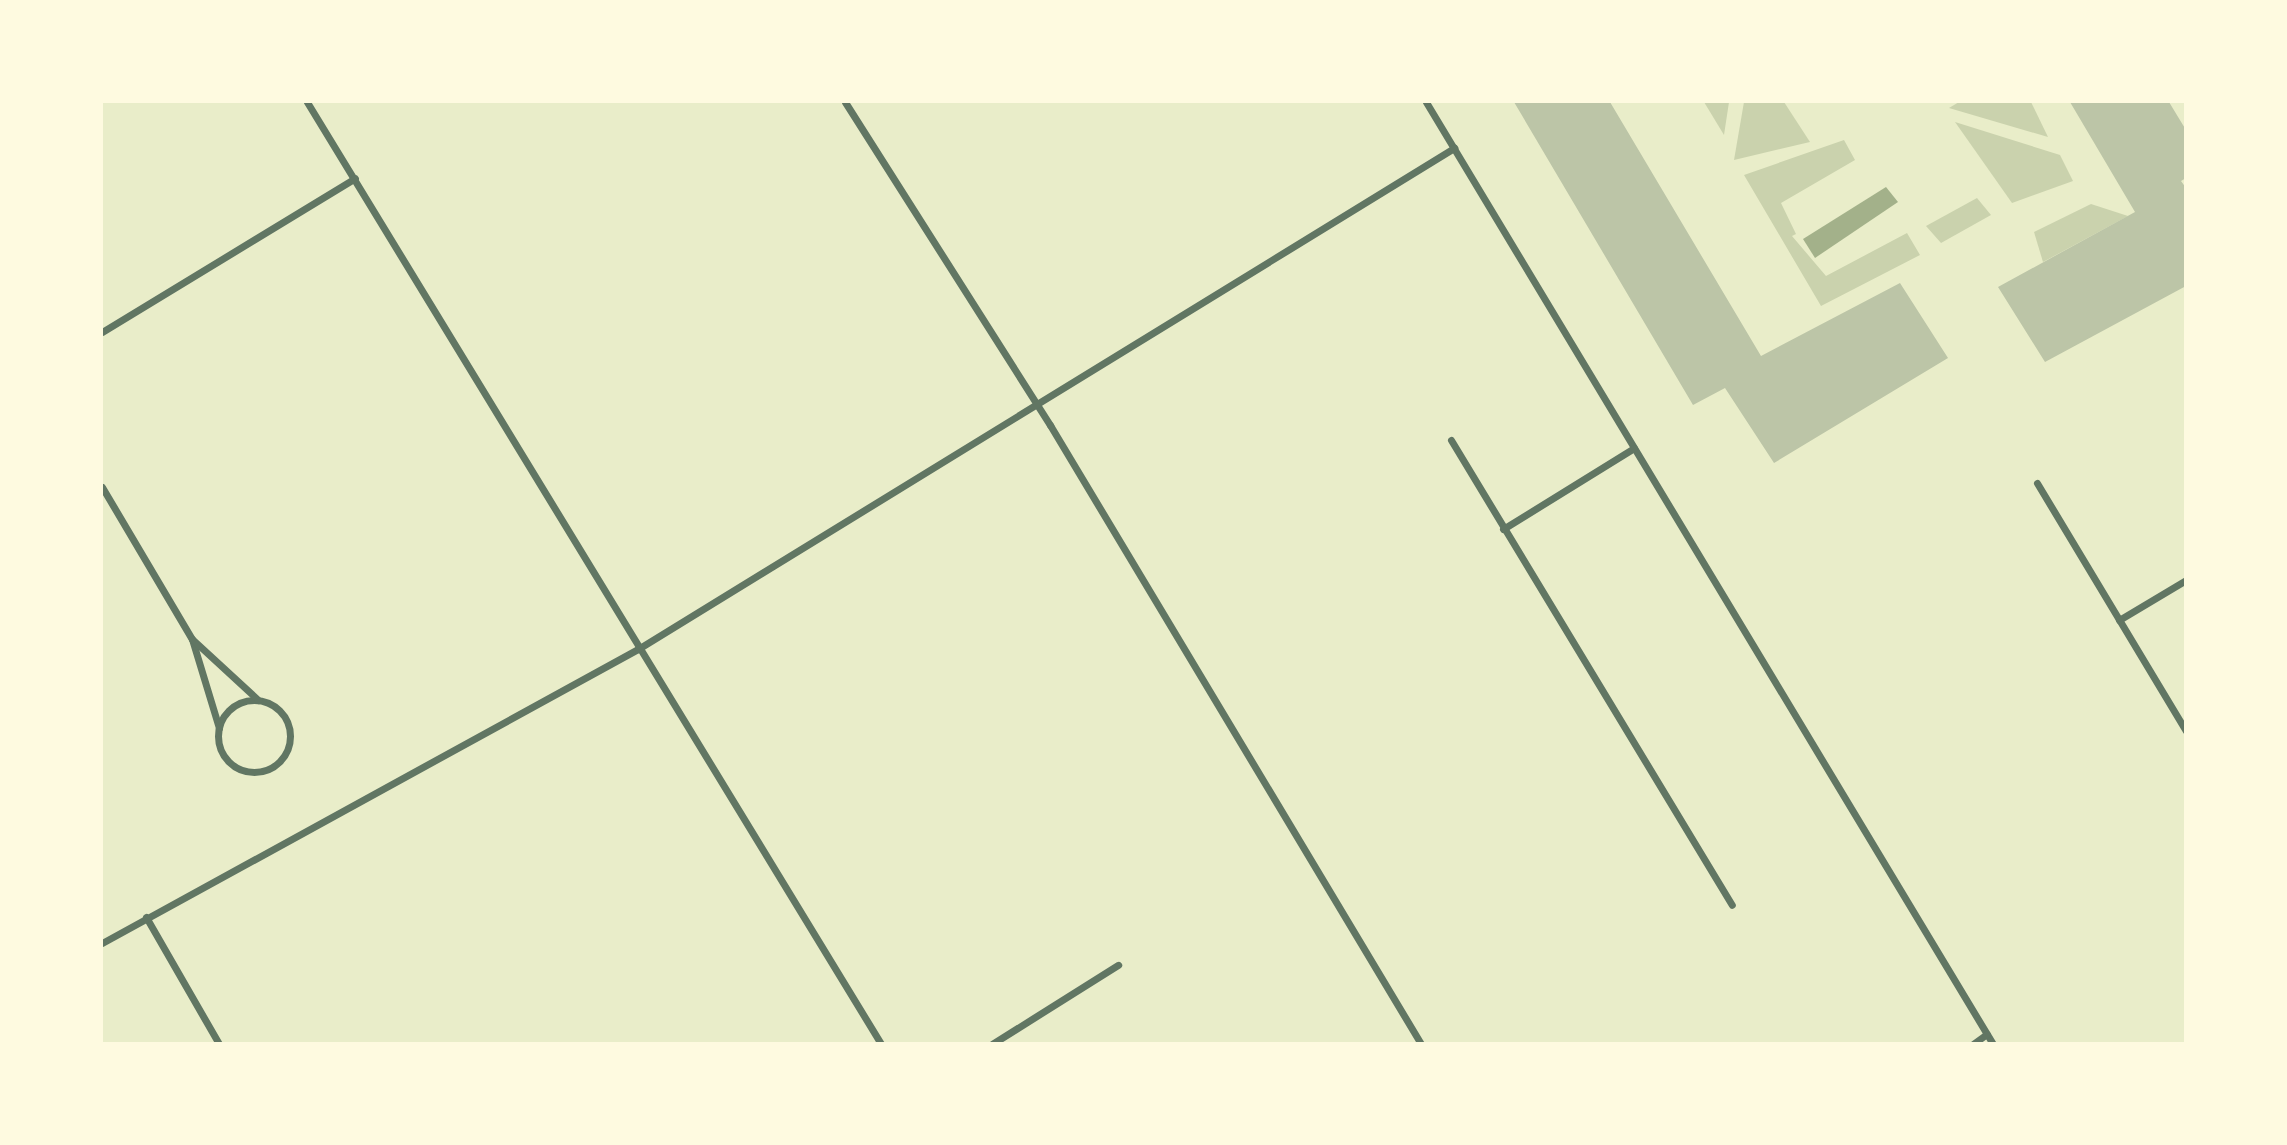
<!DOCTYPE html>
<html>
<head>
<meta charset="utf-8">
<style>
	body { margin:0 }
	#map { position:relative; width:2287px; height:1145px; overflow:hidden; background:#e9edc9; font-family:"Golos Text",sans-serif }
	div>[style] { position:absolute }
	[style*='--x'] { left:calc(var(--x)*1px); top:calc(var(--y)*1px); width:calc(var(--w)*1px); rotate:calc(var(--a)*1deg) }
	.green>* { inset:0; background:#cad2ad }
	.water>* { inset:0; background:#a3b18a }
	.building>* { inset:0; background:#bcc5a7 }
	.minor>* { height:7px; margin:-3.5px; padding:0 3.5px; transform-origin:3.5px; border-radius:3.5px; background:#617663 }
	.minor>.ring { margin:-3.5px; padding:0; box-sizing:content-box; background:none; border:7px solid #617663; border-radius:50% }
	span { translate:-50% -50%; white-space:nowrap; text-align:center; line-height:1.15; -webkit-text-stroke:6px #fefae0; paint-order:stroke }
	.frame { position:absolute; inset:0; border:103px solid #fefae0; pointer-events:none }
</style>
</head>
<body>
<div id="map">
	<div class="green">
		<div style="clip-path:polygon(1704px 102px,1729px 102px,1724px 135px)"></div>
		<div style="clip-path:polygon(1744px 102px,1784px 102px,1810px 142px,1734px 160px)"></div>
		<div style="clip-path:polygon(1959px 102px,2031px 102px,2048px 137px,1949px 108px)"></div>
		<div style="clip-path:polygon(1955px 122px,2060px 155px,2073px 181px,2012px 203px)"></div>
		<div style="clip-path:polygon(1844px 140px,1855px 160px,1781px 203px,1796px 234px,1792px 236px,1826px 276px,1907px 233px,1920px 255px,1821px 306px,1744px 175px)"></div>
		<div style="clip-path:polygon(1977px 198px,1991px 215px,1941px 243px,1926px 226px)"></div>
		<div style="clip-path:polygon(2091px 204px,2128px 216px,2043px 262px,2034px 232px)"></div>
	</div>
	<div class="water">
		<div style="clip-path:polygon(1886px 187px,1898px 202px,1815px 258px,1803px 239px)"></div>
	</div>
	<div class="building">
		<div style="clip-path:polygon(1514px 102px,1610px 102px,1761px 356px,1900px 283px,1948px 358px,1774px 463px,1725px 388px,1693px 405px)"></div>
		<div style="clip-path:polygon(2070px 102px,2169px 102px,2186px 130px,2186px 178px,2181px 181px,2186px 188px,2186px 286px,2045px 362px,1998px 287px,2135px 212px)"></div>
	</div>
	<div class="minor">
		<div style="--x:307;--y:102;--w:1103;--a:58.64"></div>
		<div style="--x:845;--y:102;--w:383;--a:57.6"></div>
		<div style="--x:1050;--y:425;--w:722;--a:59.06"></div>
		<div style="--x:1426;--y:102;--w:1099;--a:58.96"></div>
		<div style="--x:102;--y:332;--w:296;--a:-31.3"></div>
		<div style="--x:1451;--y:440;--w:543;--a:58.86"></div>
		<div style="--x:2037;--y:483;--w:289;--a:59"></div>
		<div style="--x:102;--y:487;--w:177;--a:59.4"></div>
		<div style="--x:1503;--y:529;--w:154;--a:-31.7"></div>
		<div style="--x:2119;--y:620;--w:78;--a:-30.8"></div>
		<div class="ring" style="left:218px;top:700px;width:65px;height:65px"></div>
		<div style="--x:219;--y:728;--w:93;--a:-106.9"></div>
		<div style="--x:192;--y:639;--w:90;--a:42.7"></div>
		<div style="--x:146;--y:917;--w:146;--a:60.1"></div>
		<div style="--x:102;--y:943;--w:611;--a:-28.75"></div>
		<div style="--x:638;--y:649;--w:958;--a:-31.55"></div>
		<div style="--x:992;--y:1044;--w:149;--a:-32.1"></div>
		<div style="--x:1973;--y:1044;--w:17;--a:-36"></div>
	</div>
	<div class="frame"></div>
</div>
</body>
</html>
